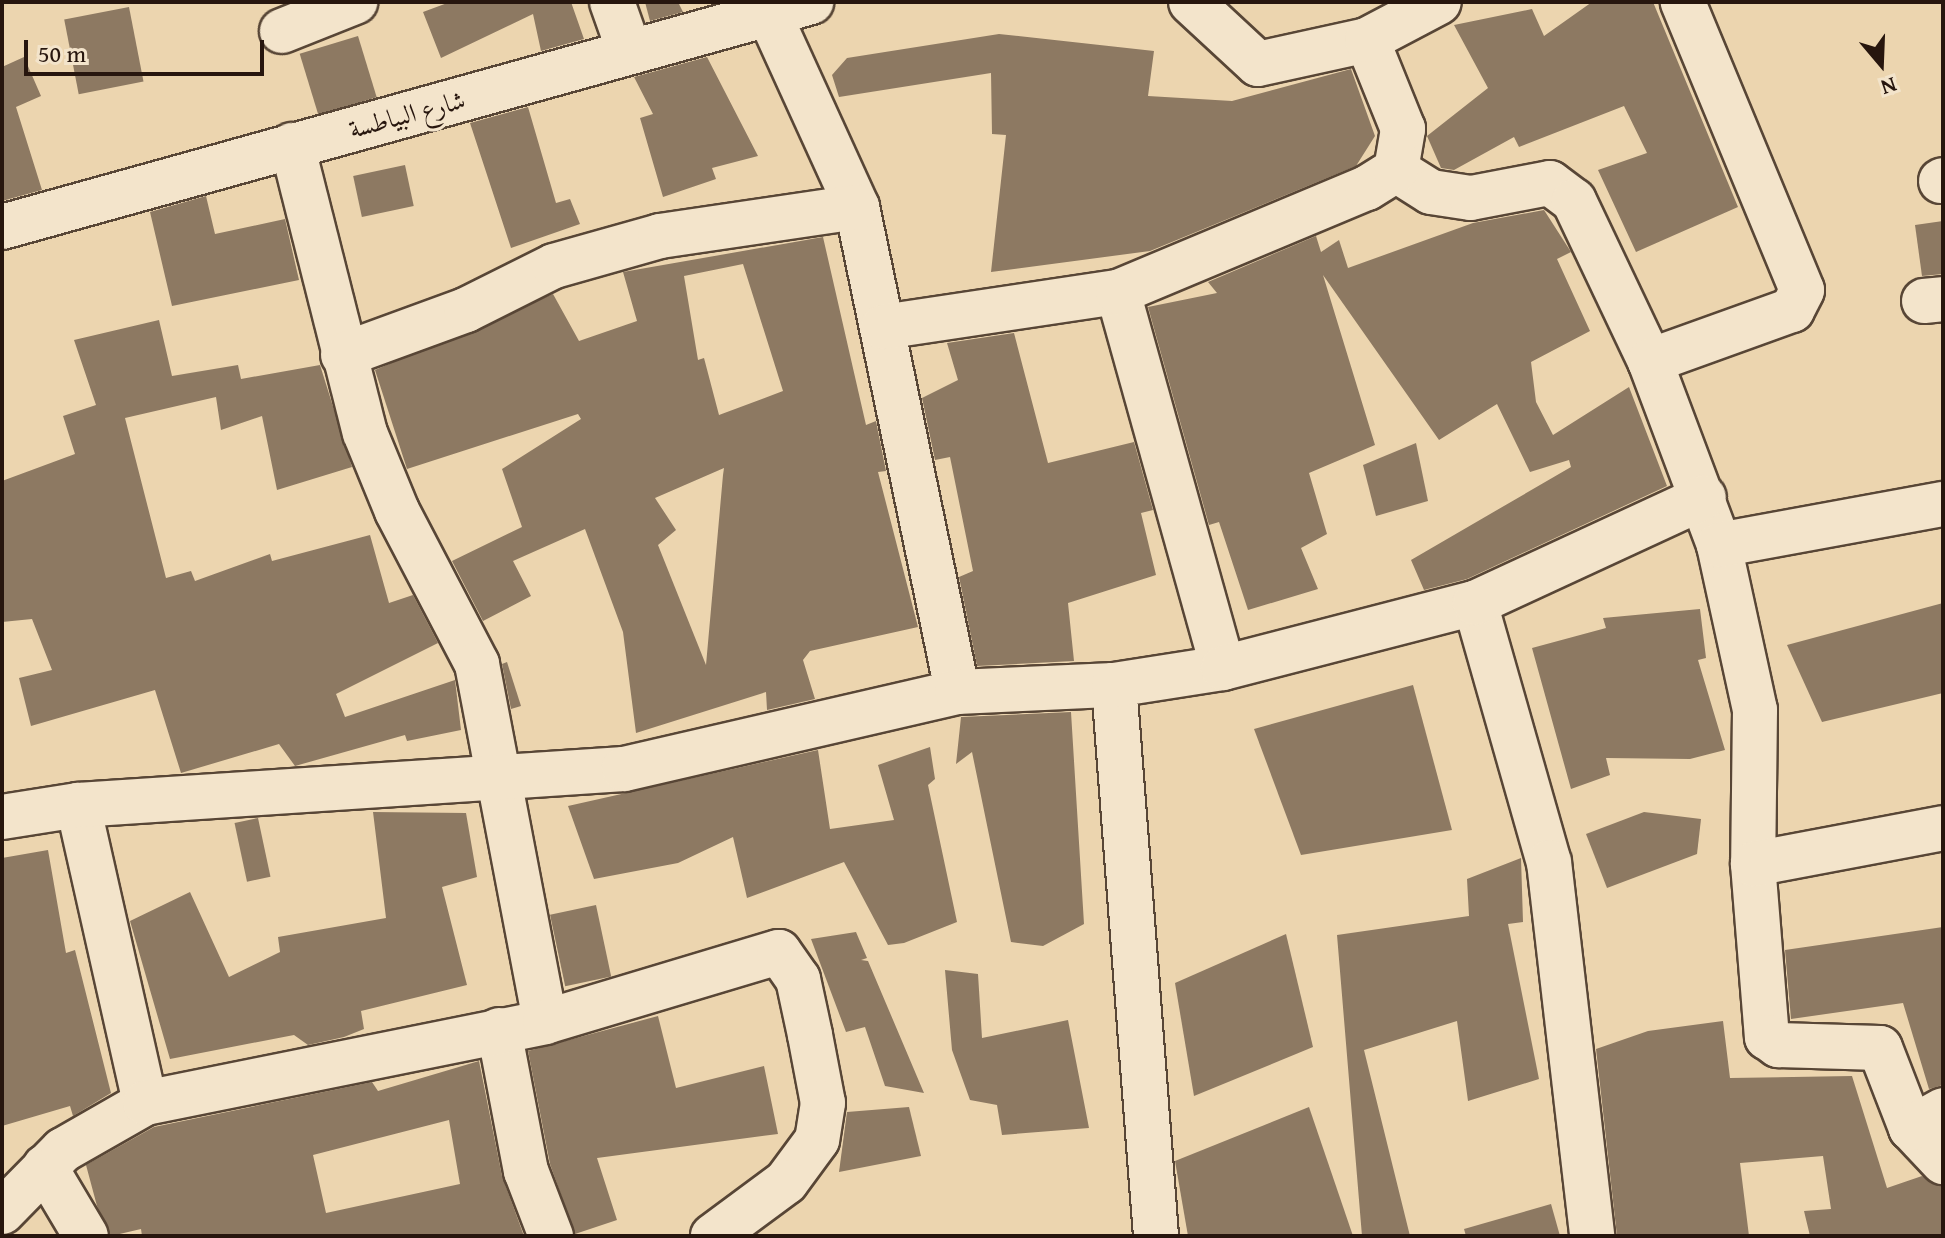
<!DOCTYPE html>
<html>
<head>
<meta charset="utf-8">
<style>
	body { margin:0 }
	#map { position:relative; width:1945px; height:1238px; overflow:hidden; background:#ecd5af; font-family:"Gentium Book Plus",Amiri,serif }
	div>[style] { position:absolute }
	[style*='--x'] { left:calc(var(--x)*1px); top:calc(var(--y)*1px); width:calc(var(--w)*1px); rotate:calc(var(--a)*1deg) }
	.building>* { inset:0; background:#8d7962; transform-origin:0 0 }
	.roads { filter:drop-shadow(2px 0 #584636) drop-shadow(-2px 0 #584636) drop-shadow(0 2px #584636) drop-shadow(0 -2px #584636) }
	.minor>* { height:44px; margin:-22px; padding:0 22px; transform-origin:22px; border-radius:22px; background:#f3e4cb }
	span { translate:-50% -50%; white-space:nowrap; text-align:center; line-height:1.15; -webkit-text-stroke:6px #f3e4cb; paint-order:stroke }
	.street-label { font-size:26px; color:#27160e }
	.frame { position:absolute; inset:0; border:4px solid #27160e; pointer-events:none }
	.north { position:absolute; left:1841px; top:24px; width:80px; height:80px; -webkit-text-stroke:6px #f3e4cb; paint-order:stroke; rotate:161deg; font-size:22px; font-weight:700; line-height:32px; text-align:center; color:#27160e }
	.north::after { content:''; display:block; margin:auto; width:28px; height:36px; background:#27160e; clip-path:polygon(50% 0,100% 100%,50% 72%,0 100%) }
	.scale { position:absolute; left:24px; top:40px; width:240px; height:36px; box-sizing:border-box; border:4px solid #27160e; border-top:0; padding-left:10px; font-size:24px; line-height:28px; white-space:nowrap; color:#27160e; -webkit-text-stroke:6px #f3e4cb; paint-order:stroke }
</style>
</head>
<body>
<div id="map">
	<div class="building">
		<div style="clip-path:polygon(450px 2px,571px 2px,584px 39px,541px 51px,533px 14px,441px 58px,423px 12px)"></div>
		<div style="clip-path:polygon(645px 2px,678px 2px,683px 12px,650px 21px)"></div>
		<div style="clip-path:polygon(1592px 2px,1653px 2px,1738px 207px,1636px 252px,1598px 170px,1647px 153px,1624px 106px,1519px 147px,1514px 137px,1454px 170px,1441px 168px,1427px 136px,1488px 88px,1454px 25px,1532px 9px,1544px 36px)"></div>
		<div style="left:129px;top:7px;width:76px;height:66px;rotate:79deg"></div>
		<div style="clip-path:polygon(999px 34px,1154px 51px,1148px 96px,1232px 101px,1351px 69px,1375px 136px,1356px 166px,1150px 251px,991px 272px,1006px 135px,992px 134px,991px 73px,839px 97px,832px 75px,847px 58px)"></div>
		<div style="left:358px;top:36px;width:64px;height:61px;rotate:73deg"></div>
		<div style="clip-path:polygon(24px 57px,41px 96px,16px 107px,42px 190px,2px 201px,2px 67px)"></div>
		<div style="clip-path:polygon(707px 57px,758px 156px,712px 168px,716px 179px,663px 197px,640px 118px,653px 114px,634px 77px)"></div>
		<div style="clip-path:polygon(528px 107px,556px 203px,570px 199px,580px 224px,511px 248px,470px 123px)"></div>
		<div style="left:405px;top:165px;width:42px;height:53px;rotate:78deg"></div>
		<div style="clip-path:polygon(206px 196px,215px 234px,285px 219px,299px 280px,172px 306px,150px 212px)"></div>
		<div style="clip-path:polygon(1544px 210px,1571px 252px,1557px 259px,1590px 331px,1531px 362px,1536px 402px,1553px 435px,1629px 387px,1667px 486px,1467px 579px,1424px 590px,1411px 560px,1571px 467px,1569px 460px,1530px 472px,1497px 404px,1439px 440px,1323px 275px,1375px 445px,1309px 473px,1327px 534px,1301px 548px,1318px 589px,1248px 610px,1219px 522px,1209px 525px,1148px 307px,1217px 293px,1208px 282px,1316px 236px,1321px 252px,1339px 240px,1348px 268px,1473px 223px)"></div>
		<div style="clip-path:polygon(1943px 221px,1943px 274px,1922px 276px,1915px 225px)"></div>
		<div style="clip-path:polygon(evenodd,823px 237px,866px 425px,876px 421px,886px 471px,878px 472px,918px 627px,810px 651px,803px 660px,815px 699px,767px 710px,766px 692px,636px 733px,623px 632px,585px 529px,513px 561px,531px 596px,483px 621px,452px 561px,522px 527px,502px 469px,581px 419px,578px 414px,407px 469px,375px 370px,553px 294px,579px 341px,637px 321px,623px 272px,823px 237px,743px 264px,783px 391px,719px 415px,704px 358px,698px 360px,684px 276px,743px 264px,823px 237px,724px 468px,723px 475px,706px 665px,658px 545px,676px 530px,655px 498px,724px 468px)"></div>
		<div style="clip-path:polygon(159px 320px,172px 376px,238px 365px,241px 379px,320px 365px,352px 467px,277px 490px,262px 416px,221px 430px,216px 397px,125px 418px,166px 578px,191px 571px,195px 581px,270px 554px,272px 561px,370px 535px,389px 603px,413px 595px,438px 643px,336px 694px,345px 717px,455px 680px,461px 730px,407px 741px,405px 735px,295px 766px,279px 744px,181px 773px,155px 690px,31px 726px,19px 678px,52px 670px,32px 619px,2px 622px,2px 481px,75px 454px,63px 416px,96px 405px,74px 340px)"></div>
		<div style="clip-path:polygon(1014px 333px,1048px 463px,1134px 442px,1153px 510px,1141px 513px,1156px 575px,1068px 603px,1074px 661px,977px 666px,959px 577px,973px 571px,950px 457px,935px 460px,922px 398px,958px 380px,947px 343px)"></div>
		<div style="clip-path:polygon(1416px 443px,1428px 501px,1376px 516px,1363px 465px)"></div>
		<div style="clip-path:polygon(1943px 603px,1943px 693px,1822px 722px,1787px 645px)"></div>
		<div style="clip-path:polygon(1700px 609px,1706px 658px,1698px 660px,1725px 750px,1690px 759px,1606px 758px,1610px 775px,1571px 789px,1532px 648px,1606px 628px,1603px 618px)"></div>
		<div style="clip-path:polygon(507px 662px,521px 706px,511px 709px,502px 664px)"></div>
		<div style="clip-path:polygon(1413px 685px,1452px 830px,1301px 855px,1254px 729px)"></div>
		<div style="clip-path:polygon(1071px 712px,1084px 924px,1043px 946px,1011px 942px,972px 752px,956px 764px,961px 717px)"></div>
		<div style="clip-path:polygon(930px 747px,935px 779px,928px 785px,957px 922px,904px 943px,888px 945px,844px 862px,747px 898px,733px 837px,678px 863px,594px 879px,568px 806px,818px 750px,830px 829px,894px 820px,878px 765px)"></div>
		<div style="clip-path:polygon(373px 812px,466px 813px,477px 877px,442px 887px,467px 985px,361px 1011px,364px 1029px,344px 1037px,308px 1045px,294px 1035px,170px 1059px,130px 921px,190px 892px,229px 977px,280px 952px,278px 937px,386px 918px)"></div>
		<div style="clip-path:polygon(1644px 812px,1701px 819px,1697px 854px,1607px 888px,1586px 834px)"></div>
		<div style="left:258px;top:818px;width:60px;height:24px;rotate:78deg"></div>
		<div style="clip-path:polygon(48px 850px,66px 953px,75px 950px,111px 1093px,73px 1116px,70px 1106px,2px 1126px,2px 858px)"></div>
		<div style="clip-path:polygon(1521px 858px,1523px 922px,1508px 924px,1539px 1079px,1468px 1101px,1457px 1021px,1364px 1050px,1410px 1236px,1362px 1236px,1337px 935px,1469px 916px,1467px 879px)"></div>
		<div style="left:596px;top:905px;width:73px;height:47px;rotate:78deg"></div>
		<div style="clip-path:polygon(1943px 927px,1943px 1085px,1929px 1089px,1903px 1003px,1791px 1019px,1785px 950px)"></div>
		<div style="clip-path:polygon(856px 932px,867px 958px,861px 960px,868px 961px,924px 1093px,885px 1086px,865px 1027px,846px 1032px,811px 939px)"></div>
		<div style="clip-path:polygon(1286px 934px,1313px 1047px,1194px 1096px,1175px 983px)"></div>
		<div style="clip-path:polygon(945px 970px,978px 974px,982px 1038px,1068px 1020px,1089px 1128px,1002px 1135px,997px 1105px,970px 1100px,952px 1050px)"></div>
		<div style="clip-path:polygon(658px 1016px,676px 1088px,764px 1066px,778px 1134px,597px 1158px,617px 1220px,575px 1234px,550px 1164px,528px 1051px)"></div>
		<div style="clip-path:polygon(1723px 1021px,1730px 1078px,1852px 1076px,1887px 1188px,1922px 1176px,1943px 1186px,1943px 1236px,1810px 1236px,1804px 1211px,1831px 1209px,1823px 1156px,1740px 1163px,1749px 1236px,1617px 1236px,1596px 1049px,1648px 1031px)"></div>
		<div style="clip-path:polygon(evenodd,479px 1061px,502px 1176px,524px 1236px,142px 1236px,141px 1229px,111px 1236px,97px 1206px,86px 1165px,154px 1127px,372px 1082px,378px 1091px,479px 1061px,449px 1120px,460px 1184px,326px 1213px,313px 1155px,449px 1120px)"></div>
		<div style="clip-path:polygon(909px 1107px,921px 1156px,839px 1172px,847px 1112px)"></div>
		<div style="clip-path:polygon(1309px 1107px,1353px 1236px,1188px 1236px,1175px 1161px)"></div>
		<div style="clip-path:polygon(1551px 1204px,1560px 1236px,1466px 1236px,1464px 1229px)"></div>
	</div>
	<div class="roads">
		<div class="minor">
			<div style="--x:612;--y:2;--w:51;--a:70.5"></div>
			<div style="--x:1191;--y:2;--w:91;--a:42.8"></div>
			<div style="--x:1258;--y:64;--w:112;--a:-12.4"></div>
			<div style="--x:769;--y:14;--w:212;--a:65.5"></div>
			<div style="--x:857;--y:207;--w:495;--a:78.3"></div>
			<div style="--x:282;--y:31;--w:79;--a:-21.7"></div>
			<div style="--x:292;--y:145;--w:297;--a:75.8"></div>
			<div style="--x:365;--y:433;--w:84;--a:67.7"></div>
			<div style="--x:397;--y:511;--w:173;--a:62.4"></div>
			<div style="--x:477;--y:664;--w:364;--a:79.2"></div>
			<div style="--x:1396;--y:170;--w:41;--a:32.2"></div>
			<div style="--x:1431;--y:192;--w:40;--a:8.5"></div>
			<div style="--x:1471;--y:198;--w:80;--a:-10.8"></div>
			<div style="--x:1550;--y:183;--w:30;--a:37"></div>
			<div style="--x:1574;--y:201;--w:177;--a:64.6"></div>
			<div style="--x:1650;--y:361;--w:197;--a:69.4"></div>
			<div style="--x:1719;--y:545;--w:169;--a:77.7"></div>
			<div style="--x:1755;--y:710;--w:154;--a:90.7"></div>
			<div style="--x:1753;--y:864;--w:174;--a:85.4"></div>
			<div style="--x:1767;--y:1037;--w:14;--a:36"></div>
			<div style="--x:1778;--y:1045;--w:102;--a:1.7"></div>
			<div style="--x:1880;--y:1048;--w:86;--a:68.8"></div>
			<div style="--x:1911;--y:1128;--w:47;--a:46.7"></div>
			<div style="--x:1941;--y:181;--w:2;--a:-27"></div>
			<div style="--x:2;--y:227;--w:840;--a:-15.54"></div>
			<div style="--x:1118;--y:292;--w:390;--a:74.4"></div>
			<div style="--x:1924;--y:301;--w:19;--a:-6"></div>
			<div style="--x:883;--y:327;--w:238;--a:-8.5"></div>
			<div style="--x:1118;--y:292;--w:270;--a:-22.7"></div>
			<div style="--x:1367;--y:188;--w:34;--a:-32"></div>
			<div style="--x:1396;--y:170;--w:42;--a:-80.3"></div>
			<div style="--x:1403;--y:129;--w:96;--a:-112"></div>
			<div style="--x:1367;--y:40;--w:81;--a:-27.8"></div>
			<div style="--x:343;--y:355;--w:131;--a:-20.1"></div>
			<div style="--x:466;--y:310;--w:98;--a:-26.6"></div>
			<div style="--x:554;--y:266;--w:110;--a:-15.8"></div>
			<div style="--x:660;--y:236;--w:199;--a:-8.4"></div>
			<div style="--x:1650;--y:361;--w:151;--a:-19.8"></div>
			<div style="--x:1792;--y:310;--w:22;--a:-63"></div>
			<div style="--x:1802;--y:290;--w:312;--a:-112.5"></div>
			<div style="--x:1719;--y:545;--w:228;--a:-10.4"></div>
			<div style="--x:1475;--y:603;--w:269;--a:74.1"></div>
			<div style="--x:1549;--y:862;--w:376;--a:83.4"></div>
			<div style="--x:1114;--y:685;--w:553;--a:85.64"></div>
			<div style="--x:78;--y:805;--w:305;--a:77.3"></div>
			<div style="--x:2;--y:817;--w:77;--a:-9"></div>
			<div style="--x:78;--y:805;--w:547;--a:-3.77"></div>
			<div style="--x:624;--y:769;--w:342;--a:-13"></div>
			<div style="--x:957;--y:692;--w:157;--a:-2.6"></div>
			<div style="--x:1114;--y:685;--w:110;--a:-8.9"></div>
			<div style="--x:1223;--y:668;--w:260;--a:-14.5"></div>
			<div style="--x:1475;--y:603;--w:252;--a:-24.8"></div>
			<div style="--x:1753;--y:864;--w:193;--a:-10.7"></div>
			<div style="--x:499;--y:1030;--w:144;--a:79.2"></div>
			<div style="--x:526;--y:1171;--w:70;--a:69"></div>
			<div style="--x:1911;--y:1128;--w:37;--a:-29"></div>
			<div style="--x:45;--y:1167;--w:80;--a:59.3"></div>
			<div style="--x:2;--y:1212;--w:87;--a:-45.5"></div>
			<div style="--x:63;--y:1150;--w:95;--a:-29.8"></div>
			<div style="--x:145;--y:1103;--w:408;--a:-11.4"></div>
			<div style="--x:545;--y:1022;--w:244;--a:-16.7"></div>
			<div style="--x:779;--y:952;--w:33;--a:55"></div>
			<div style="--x:798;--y:979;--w:57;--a:77.9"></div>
			<div style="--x:810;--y:1035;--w:69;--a:79.2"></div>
			<div style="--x:823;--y:1103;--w:37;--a:99"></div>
			<div style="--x:817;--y:1140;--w:52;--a:126.4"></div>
			<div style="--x:786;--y:1182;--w:91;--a:143.5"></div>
		</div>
	</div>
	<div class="street-label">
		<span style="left:407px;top:114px;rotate:-15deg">شارع البياطسة</span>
	</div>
	<div class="frame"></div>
	<div class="north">N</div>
	<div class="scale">50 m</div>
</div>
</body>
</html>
